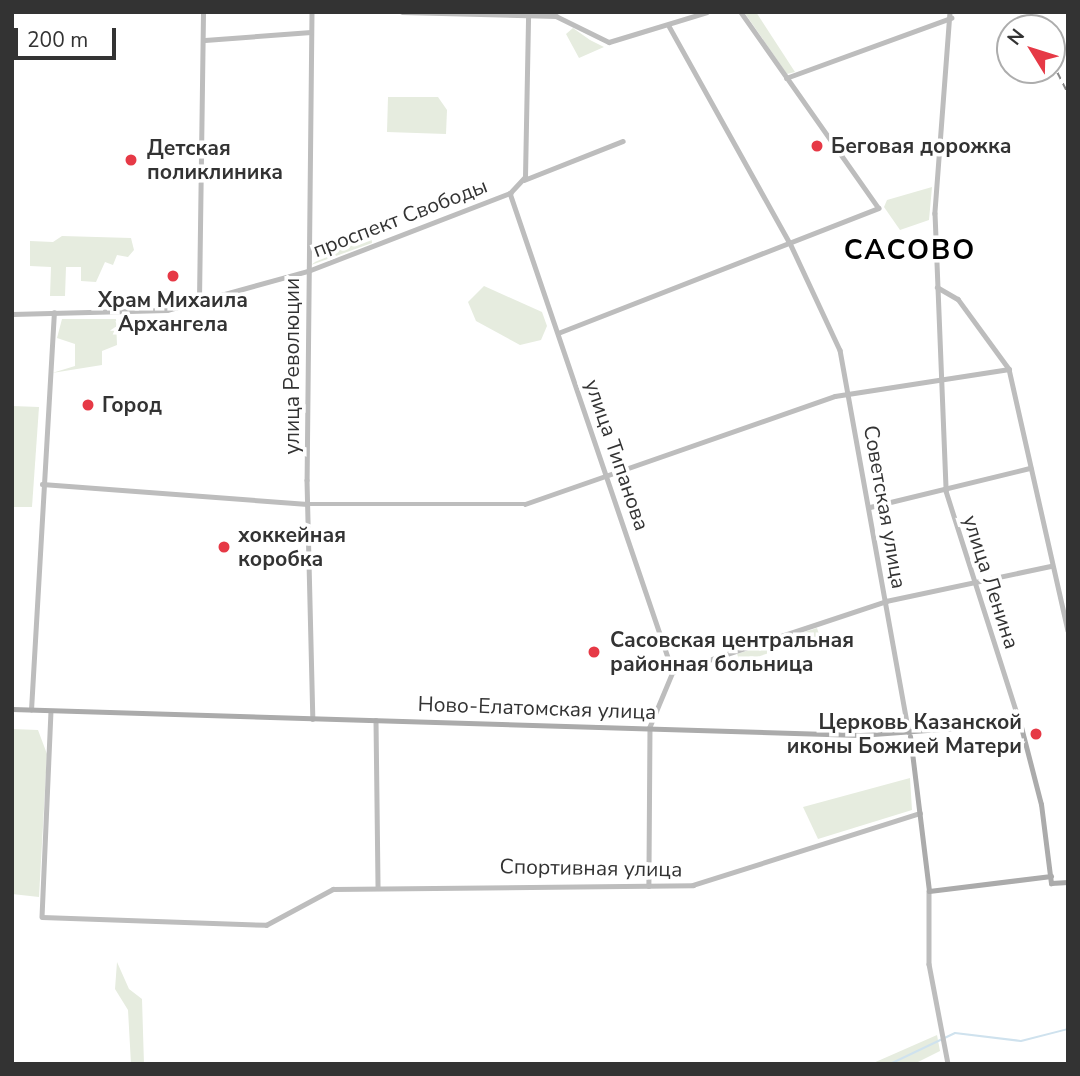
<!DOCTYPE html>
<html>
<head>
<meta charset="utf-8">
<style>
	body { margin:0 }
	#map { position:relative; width:1080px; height:1076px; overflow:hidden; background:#fff; font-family:"Nunito Sans",sans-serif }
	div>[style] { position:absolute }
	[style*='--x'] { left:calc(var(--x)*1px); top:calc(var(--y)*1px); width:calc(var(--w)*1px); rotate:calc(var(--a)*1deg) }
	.green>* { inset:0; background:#e6ecdf; transform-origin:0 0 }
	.stream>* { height:2px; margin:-1px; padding:0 1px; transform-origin:1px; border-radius:1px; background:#cfe2ee }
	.secondary>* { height:4.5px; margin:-2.25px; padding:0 2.25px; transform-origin:2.25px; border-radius:2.25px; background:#bdbdbd }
	.primary>* { height:5px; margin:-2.5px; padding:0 2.5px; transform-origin:2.5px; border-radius:2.5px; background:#ababab }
	.rail>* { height:2px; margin-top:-1px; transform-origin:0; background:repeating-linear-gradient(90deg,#888 0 7px,transparent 0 12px) }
	.dots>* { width:19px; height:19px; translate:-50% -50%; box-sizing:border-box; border:4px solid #fff; border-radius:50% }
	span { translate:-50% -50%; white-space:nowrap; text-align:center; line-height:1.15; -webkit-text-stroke:7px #fff; paint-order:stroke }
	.poi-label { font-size:21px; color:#333; font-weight:700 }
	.left { translate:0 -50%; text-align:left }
	.right { translate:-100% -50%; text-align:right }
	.street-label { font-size:21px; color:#333 }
	.district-label { font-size:28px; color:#000; font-weight:700; letter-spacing:2px }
	.frame { position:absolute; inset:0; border:14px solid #333; pointer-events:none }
	.north { position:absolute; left:996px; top:14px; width:70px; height:70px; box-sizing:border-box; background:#fff; border:2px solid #adadad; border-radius:50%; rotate:308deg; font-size:19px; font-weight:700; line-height:28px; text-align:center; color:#333 }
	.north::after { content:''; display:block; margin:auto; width:24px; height:32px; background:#e63946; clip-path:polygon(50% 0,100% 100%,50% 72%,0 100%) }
	.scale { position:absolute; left:14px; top:28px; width:102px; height:32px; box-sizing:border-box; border:4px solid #333; border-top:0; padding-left:9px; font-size:21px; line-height:24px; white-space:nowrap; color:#333; -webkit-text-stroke:5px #fff; paint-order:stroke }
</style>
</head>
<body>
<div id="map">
	<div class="green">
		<div style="clip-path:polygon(744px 12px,756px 12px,795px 72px,787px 74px)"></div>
		<div style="clip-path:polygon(573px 28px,590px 40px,604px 47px,579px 58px,566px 34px)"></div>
		<div style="clip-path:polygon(388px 97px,438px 97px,447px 110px,446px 134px,387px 132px)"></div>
		<div style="clip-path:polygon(932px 187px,929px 220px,900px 230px,884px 207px,887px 200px)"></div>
		<div style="clip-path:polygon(371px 232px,372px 243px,311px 265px,337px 246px)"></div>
		<div style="clip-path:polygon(62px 236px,131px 238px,134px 250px,128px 257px,117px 255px,113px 265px,105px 262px,96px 282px,81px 281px,81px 267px,66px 267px,65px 296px,50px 296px,51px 267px,30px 266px,30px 241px,53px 242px)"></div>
		<div style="clip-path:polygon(484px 286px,542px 312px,547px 326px,541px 340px,520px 345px,476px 321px,468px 302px)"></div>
		<div style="clip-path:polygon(62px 319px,116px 319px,117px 345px,102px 351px,102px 365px,52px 373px,75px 366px,75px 344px,57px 338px)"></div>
		<div style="clip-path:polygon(12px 406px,39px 407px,32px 507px,12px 507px)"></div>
		<div style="left:817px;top:628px;width:9px;height:84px;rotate:72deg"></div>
		<div style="clip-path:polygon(12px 729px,38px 730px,47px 754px,39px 897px,12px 894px)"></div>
		<div style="clip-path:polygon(910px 778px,912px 810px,818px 839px,803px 807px)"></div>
		<div style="clip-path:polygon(117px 962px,129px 989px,142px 999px,144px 1064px,131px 1064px,128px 1010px,115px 989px)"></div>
		<div style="clip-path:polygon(937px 1035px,940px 1051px,914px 1064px,871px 1064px)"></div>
	</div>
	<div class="stream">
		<div style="--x:890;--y:1064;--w:72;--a:-25.5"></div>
		<div style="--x:955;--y:1033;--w:66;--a:6.9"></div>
		<div style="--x:1021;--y:1041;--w:49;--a:-14.3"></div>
	</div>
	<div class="secondary">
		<div style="--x:312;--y:12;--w:468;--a:90.6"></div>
		<div style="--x:307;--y:480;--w:239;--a:88.6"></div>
		<div style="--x:402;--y:12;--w:154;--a:1.5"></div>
		<div style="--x:556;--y:16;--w:59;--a:26.1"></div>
		<div style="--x:609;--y:42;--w:102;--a:-17"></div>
		<div style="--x:950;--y:12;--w:202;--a:94.3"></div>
		<div style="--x:935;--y:213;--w:278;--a:87.7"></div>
		<div style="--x:946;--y:491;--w:244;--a:72.3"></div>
		<div style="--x:669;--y:26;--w:248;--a:60.9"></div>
		<div style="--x:790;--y:243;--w:118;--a:65"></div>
		<div style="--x:840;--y:350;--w:388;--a:79.8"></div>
		<div style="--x:205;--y:40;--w:106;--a:-4.3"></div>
		<div style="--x:786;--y:78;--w:176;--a:-20"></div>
		<div style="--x:524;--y:180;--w:106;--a:-21.5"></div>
		<div style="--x:510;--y:193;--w:506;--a:71.21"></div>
		<div style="--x:673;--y:672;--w:60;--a:112.7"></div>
		<div style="--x:650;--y:727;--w:159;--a:90.4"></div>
		<div style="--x:937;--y:287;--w:24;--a:30"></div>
		<div style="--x:958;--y:299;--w:87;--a:53.9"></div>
		<div style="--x:1009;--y:369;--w:268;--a:77.3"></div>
		<div style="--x:199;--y:300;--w:288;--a:-89.2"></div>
		<div style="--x:12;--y:314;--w:155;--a:-1.5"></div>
		<div style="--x:167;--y:310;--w:146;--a:-15.5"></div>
		<div style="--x:308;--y:271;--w:217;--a:-21.1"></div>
		<div style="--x:510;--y:193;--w:22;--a:-47"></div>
		<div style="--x:525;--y:177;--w:161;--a:-88.9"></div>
		<div style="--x:558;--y:333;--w:344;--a:-21.3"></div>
		<div style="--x:878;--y:208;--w:240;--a:-125.1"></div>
		<div style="--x:42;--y:484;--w:266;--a:4.3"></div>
		<div style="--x:307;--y:504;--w:218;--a:0"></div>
		<div style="--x:525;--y:504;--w:328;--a:-19.2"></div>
		<div style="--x:835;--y:396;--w:176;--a:-8.8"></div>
		<div style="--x:870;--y:507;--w:165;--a:-13.7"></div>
		<div style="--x:673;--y:672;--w:225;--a:-18.4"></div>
		<div style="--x:886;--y:601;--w:169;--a:-12"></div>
		<div style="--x:31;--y:710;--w:398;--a:-86.7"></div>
		<div style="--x:51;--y:711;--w:206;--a:92.5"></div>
		<div style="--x:42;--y:917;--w:224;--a:2"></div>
		<div style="--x:266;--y:925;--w:76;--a:-28.2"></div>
		<div style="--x:333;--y:889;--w:360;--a:-0.6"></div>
		<div style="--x:693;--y:885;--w:238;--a:-17.6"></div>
		<div style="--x:376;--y:720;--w:167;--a:89.3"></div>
		<div style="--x:929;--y:891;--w:73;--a:90"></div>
		<div style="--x:929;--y:964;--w:102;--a:79.2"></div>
	</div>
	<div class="primary">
		<div style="--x:12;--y:709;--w:848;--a:1.76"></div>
		<div style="--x:860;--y:735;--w:160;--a:-4.3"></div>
		<div style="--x:1020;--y:723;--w:84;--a:75.5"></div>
		<div style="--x:1041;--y:804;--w:80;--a:82.8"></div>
		<div style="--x:1051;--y:883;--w:17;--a:-3"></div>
		<div style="--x:910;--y:736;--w:156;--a:83"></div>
		<div style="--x:929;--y:891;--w:123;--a:-7"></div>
	</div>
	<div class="rail">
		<div style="--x:1030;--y:12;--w:18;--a:63"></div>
		<div style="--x:1052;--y:62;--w:35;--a:63"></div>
	</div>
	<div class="dots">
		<div style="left:817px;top:146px;background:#e63946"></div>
		<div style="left:131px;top:160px;background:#e63946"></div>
		<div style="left:173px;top:276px;background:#e63946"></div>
		<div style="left:88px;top:405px;background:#e63946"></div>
		<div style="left:224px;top:547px;background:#e63946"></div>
		<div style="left:594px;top:652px;background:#e63946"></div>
		<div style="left:1036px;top:734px;background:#e63946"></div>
	</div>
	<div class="poi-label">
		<span class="left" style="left:831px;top:146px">Беговая дорожка</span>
		<span class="left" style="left:147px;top:160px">Детская<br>поликлиника</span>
		<span style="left:173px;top:312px">Храм Михаила<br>Архангела</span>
		<span class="left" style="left:102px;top:405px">Город</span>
		<span class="left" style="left:238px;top:547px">хоккейная<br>коробка</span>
		<span class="left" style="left:610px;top:652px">Сасовская центральная<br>районная больница</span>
		<span class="right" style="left:1022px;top:734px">Церковь Казанской<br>иконы Божией Матери</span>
	</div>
	<div class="street-label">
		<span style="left:400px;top:218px;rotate:-21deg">проспект Свободы</span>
		<span style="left:292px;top:366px;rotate:-90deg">улица Революции</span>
		<span style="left:617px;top:455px;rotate:71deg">улица Типанова</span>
		<span style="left:885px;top:507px;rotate:80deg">Советская улица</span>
		<span style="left:991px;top:582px;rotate:72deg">улица Ленина</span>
		<span style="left:537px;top:708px;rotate:2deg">Ново-Елатомская улица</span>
		<span style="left:591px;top:868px;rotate:1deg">Спортивная улица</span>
	</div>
	<div class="district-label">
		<span style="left:910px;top:250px">САСОВО</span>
	</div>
	<div class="frame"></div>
	<div class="north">N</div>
	<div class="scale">200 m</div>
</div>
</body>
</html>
